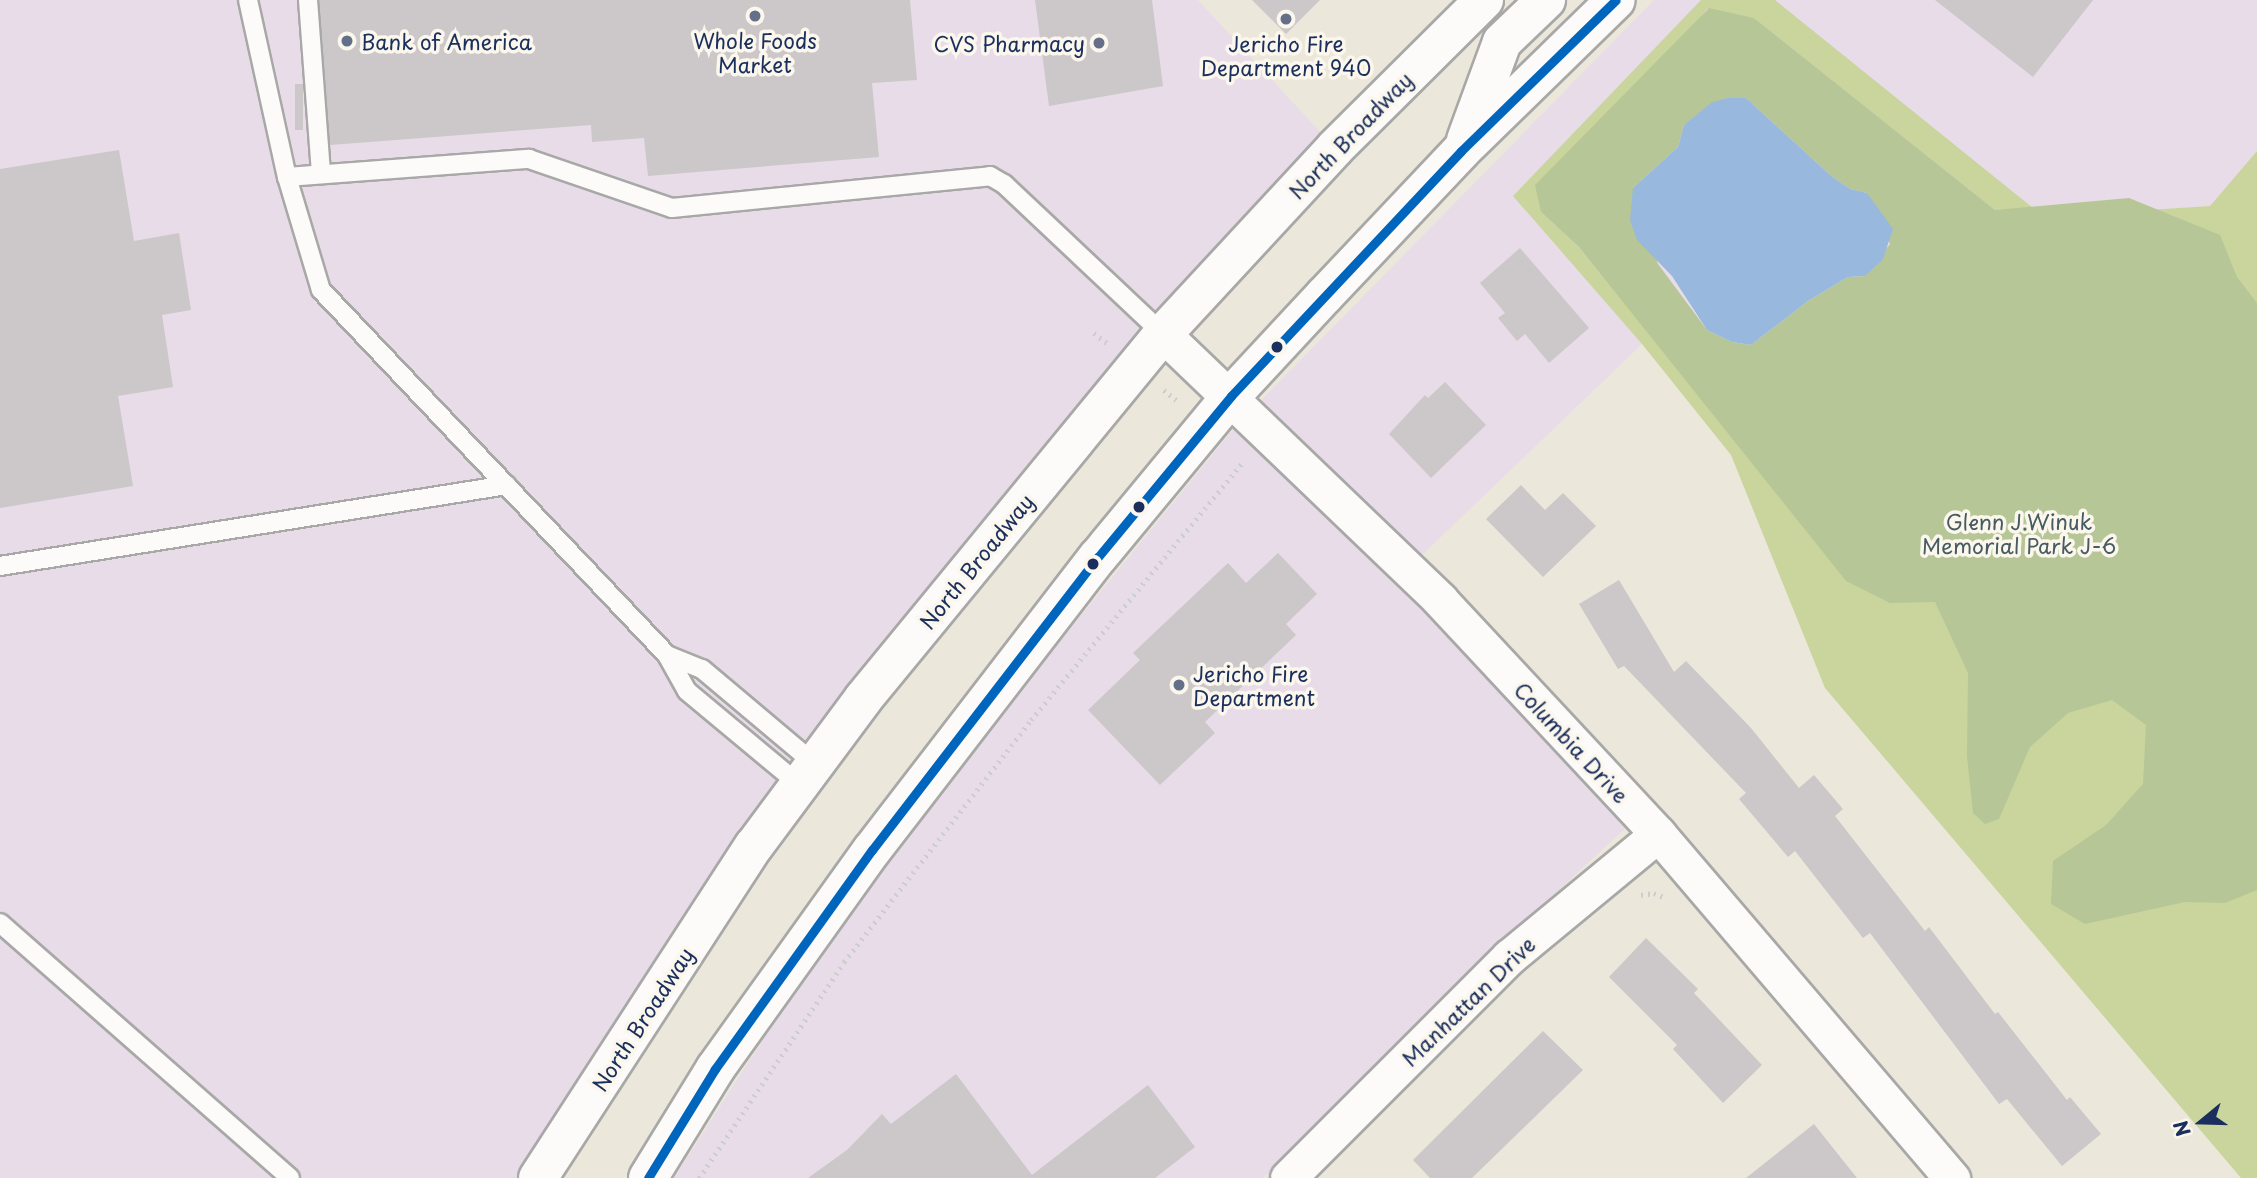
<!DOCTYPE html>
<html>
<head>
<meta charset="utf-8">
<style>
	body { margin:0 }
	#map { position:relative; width:2257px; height:1178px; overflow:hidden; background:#ece7db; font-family:"Playpen Sans",sans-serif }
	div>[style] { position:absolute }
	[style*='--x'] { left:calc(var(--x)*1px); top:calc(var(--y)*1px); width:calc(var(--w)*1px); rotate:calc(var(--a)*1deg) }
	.built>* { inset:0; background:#e7dce8 }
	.green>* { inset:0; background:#c9d59d }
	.forest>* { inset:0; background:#b6c697 }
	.water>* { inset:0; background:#98b8dd }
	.building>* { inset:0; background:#ccc7c9; transform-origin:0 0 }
	.path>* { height:4.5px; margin-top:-2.25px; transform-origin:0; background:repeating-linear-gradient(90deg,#cccdcd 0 2px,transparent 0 7px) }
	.roads { filter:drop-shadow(2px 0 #a8a8a7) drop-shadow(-2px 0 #a8a8a7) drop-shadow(0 2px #a8a8a7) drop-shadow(0 -2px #a8a8a7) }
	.service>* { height:18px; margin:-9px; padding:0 9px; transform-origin:9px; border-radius:9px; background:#fcfbfa }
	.minor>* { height:35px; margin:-17.5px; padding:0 17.5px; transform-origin:17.5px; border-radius:17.5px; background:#fcfbfa }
	.primary>* { height:38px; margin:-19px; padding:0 19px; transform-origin:19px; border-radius:19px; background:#fcfbfa }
	.bus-1>* { height:9px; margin:-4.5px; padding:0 4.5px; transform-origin:4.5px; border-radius:4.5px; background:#0065bd }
	.dots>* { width:19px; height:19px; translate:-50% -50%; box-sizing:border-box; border:4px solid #fbf7ec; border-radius:50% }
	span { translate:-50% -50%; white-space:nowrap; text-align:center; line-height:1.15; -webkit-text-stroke:7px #fbf7ec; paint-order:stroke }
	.poi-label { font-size:21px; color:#1b2f5e }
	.left { translate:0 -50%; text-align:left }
	.right { translate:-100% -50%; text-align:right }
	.street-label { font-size:21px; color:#1b2f5e }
	.park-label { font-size:21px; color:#475c62 }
	.north { position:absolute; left:2166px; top:1087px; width:70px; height:70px; -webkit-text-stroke:5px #fbf7ec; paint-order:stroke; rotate:251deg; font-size:19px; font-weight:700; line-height:28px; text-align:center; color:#1b2f5e }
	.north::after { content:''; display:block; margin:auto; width:24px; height:32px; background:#1b2f5e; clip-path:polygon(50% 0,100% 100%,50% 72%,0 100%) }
</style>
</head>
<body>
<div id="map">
	<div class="built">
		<div style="clip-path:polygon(0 0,1198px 0,1335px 148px,1163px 334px,523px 1178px,0 1178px)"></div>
		<div style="clip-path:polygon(1654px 0,2257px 0,2257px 151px,2210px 206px,2039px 217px,1642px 344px,1398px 578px,1630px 824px,1427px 1012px,1263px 1178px,674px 1178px,812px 963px,1029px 679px,1235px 427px)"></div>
	</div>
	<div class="green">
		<div style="clip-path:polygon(1701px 0,1775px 0,2033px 208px,1995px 210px,1754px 18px,1707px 9px,1541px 212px,1579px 247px,1741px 447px,2039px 217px,2210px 206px,2257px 151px,2257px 1178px,2241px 1178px,1825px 688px,1731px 455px,1642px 344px,1513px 196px)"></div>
	</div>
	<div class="forest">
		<div style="clip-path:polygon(evenodd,1709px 8px,1754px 18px,1995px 210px,2129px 198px,2220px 235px,2237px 277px,2257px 303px,2257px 890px,2225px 903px,2185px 902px,2085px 924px,2051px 904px,2053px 861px,2106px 825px,2143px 784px,2146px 725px,2112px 700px,2068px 713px,2030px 747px,1999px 819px,1985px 824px,1973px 813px,1967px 756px,1968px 673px,1935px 602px,1890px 603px,1846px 581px,1579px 247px,1541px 212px,1535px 185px,1709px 8px,1727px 98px,1746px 98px,1830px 175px,1850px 189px,1867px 193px,1890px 244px,1865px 276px,1848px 277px,1808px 301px,1751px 345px,1732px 342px,1707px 330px,1658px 264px,1633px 188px,1678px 147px,1684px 125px,1711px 104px,1727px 98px)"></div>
	</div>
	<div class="water">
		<div style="clip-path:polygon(1727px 98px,1746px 98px,1830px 175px,1850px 189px,1867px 193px,1893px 229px,1883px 259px,1865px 276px,1848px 277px,1808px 301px,1751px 345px,1732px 342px,1707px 330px,1672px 276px,1637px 240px,1630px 220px,1633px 188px,1678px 147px,1684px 125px,1711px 103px)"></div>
	</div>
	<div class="building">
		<div style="clip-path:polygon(319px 0,910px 0,917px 80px,872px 83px,879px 157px,648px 176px,644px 138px,592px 142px,591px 125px,330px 145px)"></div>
		<div style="clip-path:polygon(1035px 0,1152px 0,1163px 86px,1049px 106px)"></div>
		<div style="clip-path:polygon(1252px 0,1320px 0,1286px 34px)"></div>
		<div style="clip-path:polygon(1935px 0,2093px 0,2033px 77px)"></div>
		<div style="left:295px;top:84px;width:8px;height:46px"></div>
		<div style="clip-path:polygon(119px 150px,134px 241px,179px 233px,191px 310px,162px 315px,173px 387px,118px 396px,133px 486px,0 508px,0 169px)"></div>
		<div style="clip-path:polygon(1520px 248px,1589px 328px,1549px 363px,1525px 334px,1517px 341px,1498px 318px,1505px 313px,1480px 283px)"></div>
		<div style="clip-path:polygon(1445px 382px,1486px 425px,1431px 478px,1389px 434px,1425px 395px,1428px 398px)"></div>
		<div style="clip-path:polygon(1521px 485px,1545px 510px,1563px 493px,1596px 526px,1543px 577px,1486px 519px)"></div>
		<div style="clip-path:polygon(1278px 553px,1317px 594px,1286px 624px,1296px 635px,1205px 722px,1215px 733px,1160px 785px,1088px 710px,1140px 660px,1133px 653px,1228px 563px,1246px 583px)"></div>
		<div style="clip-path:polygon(1619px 580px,1674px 672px,1686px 661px,1751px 728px,1799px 788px,1814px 775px,1843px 809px,1835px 816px,1925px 931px,1929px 927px,1995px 1014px,1998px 1012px,2067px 1100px,2070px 1097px,2101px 1134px,2062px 1166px,2007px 1099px,1999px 1104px,1870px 933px,1863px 938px,1795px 851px,1788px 857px,1739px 799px,1746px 793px,1624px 666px,1618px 669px,1579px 604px)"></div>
		<div style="clip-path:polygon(1646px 938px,1698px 989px,1694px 993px,1762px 1065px,1723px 1103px,1673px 1049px,1677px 1045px,1609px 977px)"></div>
		<div style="clip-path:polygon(1543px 1031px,1583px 1070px,1472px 1178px,1430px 1178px,1413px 1160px)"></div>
		<div style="clip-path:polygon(956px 1074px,1032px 1175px,1148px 1085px,1195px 1147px,1155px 1178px,808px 1178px,847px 1150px,882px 1114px,891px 1124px)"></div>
		<div style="clip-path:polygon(1814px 1124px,1857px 1178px,1746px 1178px)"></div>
	</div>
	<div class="path">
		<div style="--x:1094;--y:333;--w:18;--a:38"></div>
		<div style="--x:1164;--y:390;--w:19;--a:39"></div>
		<div style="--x:1641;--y:895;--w:13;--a:-9"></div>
		<div style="--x:1654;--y:893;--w:13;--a:23"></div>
		<div style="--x:699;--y:1178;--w:260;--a:-56.1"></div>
		<div style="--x:844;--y:962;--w:306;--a:-52.3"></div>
		<div style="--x:1031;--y:720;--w:335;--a:-50.6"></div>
	</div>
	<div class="roads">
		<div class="service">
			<div style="--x:248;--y:0;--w:181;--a:77.6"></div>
			<div style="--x:287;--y:177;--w:118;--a:73.3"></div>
			<div style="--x:321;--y:290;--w:503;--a:46.53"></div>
			<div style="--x:667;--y:655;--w:41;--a:60.9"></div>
			<div style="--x:687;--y:691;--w:147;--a:39.8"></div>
			<div style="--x:308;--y:0;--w:174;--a:85.7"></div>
			<div style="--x:287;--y:177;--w:243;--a:-4.3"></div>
			<div style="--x:529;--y:159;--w:151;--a:18.9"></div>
			<div style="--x:672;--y:208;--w:320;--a:-5.7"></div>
			<div style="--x:990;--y:176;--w:16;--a:30"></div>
			<div style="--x:1004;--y:184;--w:219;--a:43.3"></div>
			<div style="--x:0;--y:566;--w:513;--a:-9.08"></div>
			<div style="--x:667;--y:655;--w:38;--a:22"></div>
			<div style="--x:702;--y:669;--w:149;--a:40.1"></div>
			<div style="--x:0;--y:923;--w:386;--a:41.3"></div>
		</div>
		<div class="minor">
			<div style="--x:1163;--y:334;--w:384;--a:43.8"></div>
			<div style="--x:1440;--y:600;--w:320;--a:47"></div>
			<div style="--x:1658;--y:834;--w:453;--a:49.5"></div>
			<div style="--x:1288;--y:1178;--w:313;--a:-45"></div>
			<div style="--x:1509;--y:957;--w:193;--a:-39.5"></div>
		</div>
		<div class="primary">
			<div style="--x:1466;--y:140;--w:104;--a:-69.8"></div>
			<div style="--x:1502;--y:42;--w:61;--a:-43.7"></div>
			<div style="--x:538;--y:1178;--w:396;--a:-57"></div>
			<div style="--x:754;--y:846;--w:183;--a:-53.4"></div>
			<div style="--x:863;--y:699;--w:472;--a:-50.6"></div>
			<div style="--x:1163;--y:334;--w:253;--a:-47.2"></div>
			<div style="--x:1335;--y:148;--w:210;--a:-44.8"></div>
			<div style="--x:648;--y:1178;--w:128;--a:-58.4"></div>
			<div style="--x:715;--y:1069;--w:269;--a:-54.4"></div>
			<div style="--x:872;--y:850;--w:370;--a:-52.4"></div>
			<div style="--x:1098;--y:557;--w:209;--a:-50.4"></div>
			<div style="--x:1231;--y:396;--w:137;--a:-47.1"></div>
			<div style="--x:1324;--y:296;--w:199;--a:-46.6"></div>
			<div style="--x:1461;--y:151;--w:216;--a:-44.3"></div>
		</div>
	</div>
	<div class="bus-1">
		<div style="--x:648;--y:1178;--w:128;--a:-58.4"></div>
		<div style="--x:715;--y:1069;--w:269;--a:-54.4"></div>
		<div style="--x:872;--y:850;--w:370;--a:-52.4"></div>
		<div style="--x:1098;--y:557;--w:209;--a:-50.4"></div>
		<div style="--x:1231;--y:396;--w:336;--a:-46.8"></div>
		<div style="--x:1461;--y:151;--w:216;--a:-44.3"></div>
	</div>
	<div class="dots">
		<div style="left:755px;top:16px;background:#646f8a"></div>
		<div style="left:1286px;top:19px;background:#646f8a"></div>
		<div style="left:347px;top:41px;background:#646f8a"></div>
		<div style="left:1099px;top:43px;background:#646f8a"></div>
		<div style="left:1277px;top:347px;background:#1b2f5e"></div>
		<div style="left:1139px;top:507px;background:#1b2f5e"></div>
		<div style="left:1093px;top:564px;background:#1b2f5e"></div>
		<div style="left:1179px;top:685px;background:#646f8a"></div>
	</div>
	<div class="poi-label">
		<span style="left:755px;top:52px">Whole Foods<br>Market</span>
		<span class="left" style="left:361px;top:41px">Bank of America</span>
		<span class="right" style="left:1085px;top:43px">CVS Pharmacy</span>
		<span style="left:1286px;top:55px">Jericho Fire<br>Department 940</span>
		<span class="left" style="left:1193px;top:685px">Jericho Fire<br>Department</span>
	</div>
	<div class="street-label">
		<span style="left:1350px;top:135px;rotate:-46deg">North Broadway</span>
		<span style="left:976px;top:561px;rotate:-51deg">North Broadway</span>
		<span style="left:1572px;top:742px;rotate:47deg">Columbia Drive</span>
		<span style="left:1468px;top:1001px;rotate:-44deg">Manhattan Drive</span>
		<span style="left:642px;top:1019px;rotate:-57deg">North Broadway</span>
	</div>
	<div class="park-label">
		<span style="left:2019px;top:533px">Glenn J.Winuk<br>Memorial Park J-6</span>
	</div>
	<div class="north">N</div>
</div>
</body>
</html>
